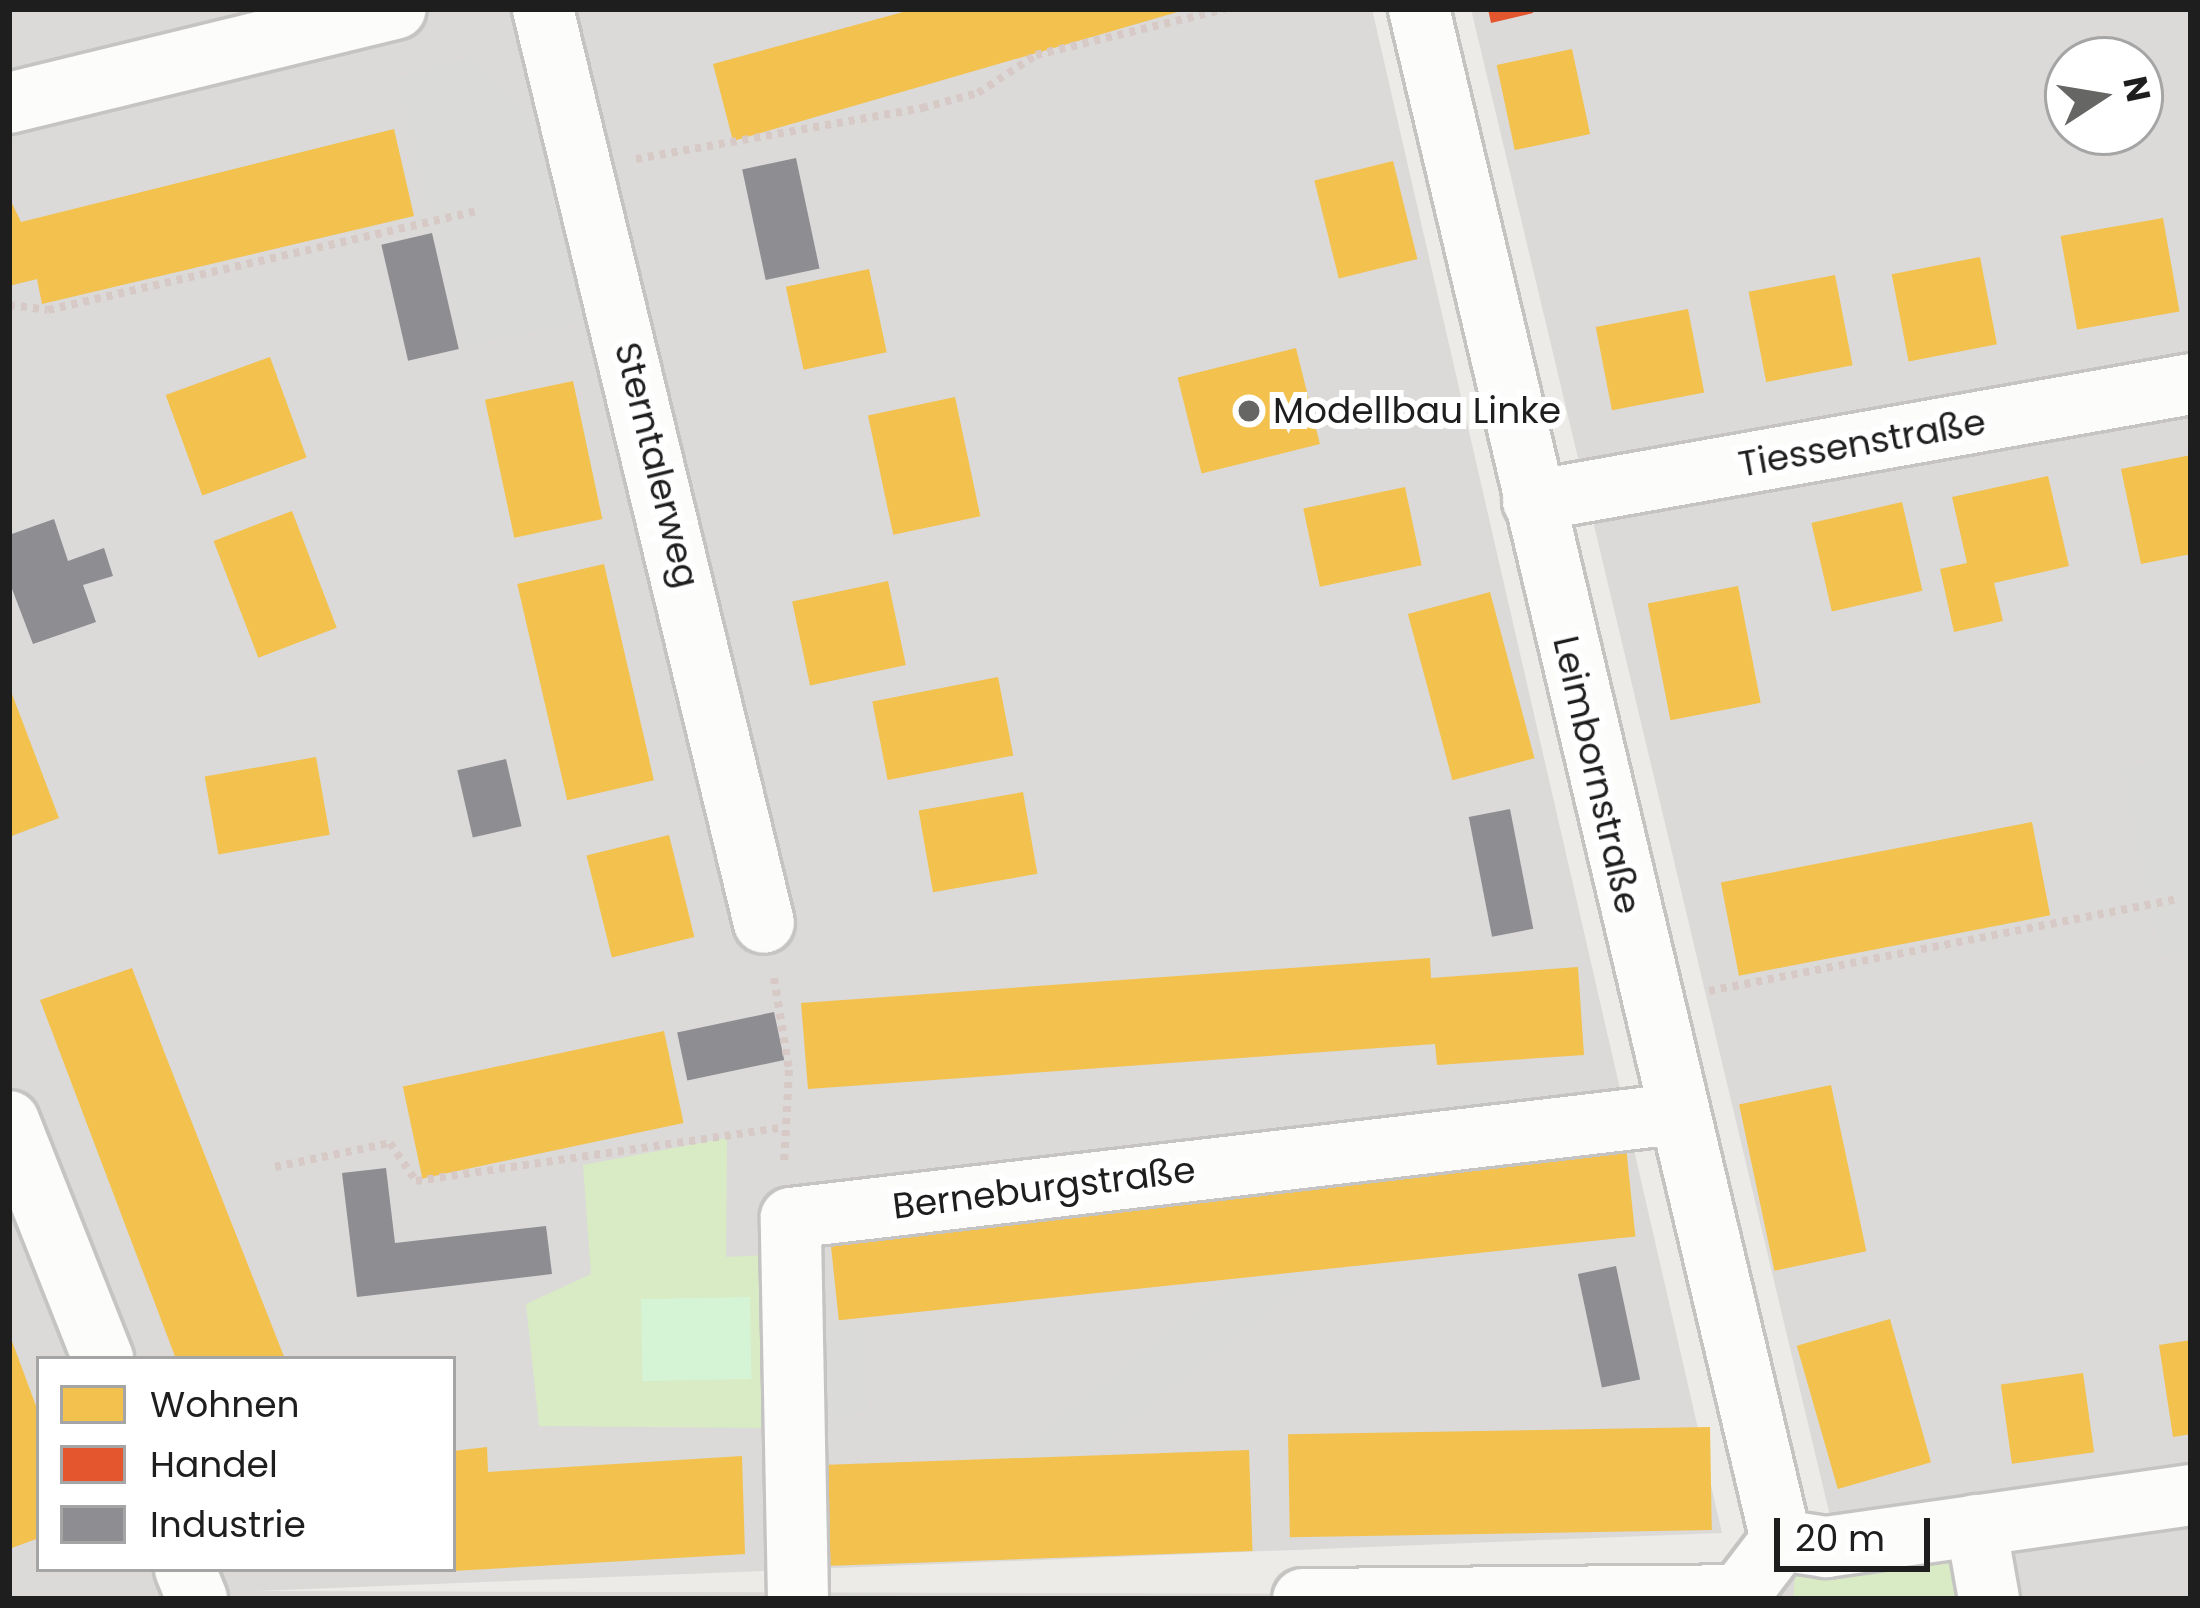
<!DOCTYPE html>
<html>
<head>
<meta charset="utf-8">
<style>
	body { margin:0 }
	#map { position:relative; width:2200px; height:1608px; overflow:hidden; background:#ecebe7; font-family:Poppins,sans-serif }
	div>[style] { position:absolute }
	[style*='--x'] { left:calc(var(--x)*1px); top:calc(var(--y)*1px); width:calc(var(--w)*1px); rotate:calc(var(--a)*1deg) }
	.residential>* { inset:0; background:#dbdad8 }
	.religious>* { inset:0; background:#dadad8; transform-origin:0 0 }
	.grass>* { inset:0; background:#d8ebc4 }
	.park>* { inset:0; background:#d4f4d5; transform-origin:0 0 }
	.homes>* { inset:0; background:#f2c14e; transform-origin:0 0 }
	.shops>* { inset:0; background:#e4572e }
	.industry>* { inset:0; background:#8d8d92; transform-origin:0 0 }
	.path>* { height:8px; margin-top:-4px; transform-origin:0; background:repeating-linear-gradient(90deg,#d7c9c5 0 6px,transparent 0 12px) }
	.roads { filter:drop-shadow(3px 0 #c5c4c3) drop-shadow(-3px 0 #c5c4c3) drop-shadow(0 3px #c5c4c3) drop-shadow(0 -3px #c5c4c3) }
	.street>* { height:60px; margin:-30px; padding:0 30px; transform-origin:30px; border-radius:30px; background:#fcfcfb }
	.dots>* { width:33px; height:33px; translate:-50% -50%; box-sizing:border-box; border:6px solid #fff; border-radius:50% }
	span { translate:-50% -50%; white-space:nowrap; text-align:center; line-height:1.15; -webkit-text-stroke:12px #fff; paint-order:stroke }
	.poi-label { font-size:36px; color:#1e1e1e }
	.left { translate:0 -50%; text-align:left }
	.street-label { font-size:36px; color:#1e1e1e }
	.frame { position:absolute; inset:0; border:12px solid #1e1e1e; pointer-events:none }
	.legend { position:absolute; left:36px; top:1356px; width:420px; height:216px; box-sizing:border-box; background:#fff; border:3px solid #a5a5a5; margin:0; padding:15px 21px; list-style:none; font-size:36px; color:#1e1e1e }
	.legend li { display:flex; align-items:center; gap:24px; height:60px }
	.legend b { width:60px; border:3px solid #a5a5a5 }
	.north { position:absolute; left:2044px; top:36px; width:120px; height:120px; box-sizing:border-box; background:#fff; border:3px solid #a5a5a5; border-radius:50%; rotate:78deg; font-size:33px; font-weight:700; line-height:48px; text-align:center; color:#1e1e1e }
	.north::after { content:''; display:block; margin:auto; width:42px; height:54px; background:#666664; clip-path:polygon(50% 0,100% 100%,50% 72%,0 100%) }
	.scale { position:absolute; left:1774px; top:1518px; width:156px; height:54px; box-sizing:border-box; border:6px solid #1e1e1e; border-top:0; padding-left:15px; font-size:36px; line-height:42px; white-space:nowrap; color:#1e1e1e; -webkit-text-stroke:9px #fff; paint-order:stroke }
</style>
</head>
<body>
<div id="map">
	<div class="residential">
		<div style="clip-path:polygon(evenodd,9px 9px,1372px 9px,1722px 1533px,256px 1591px,1739px 1595px,1830px 1516px,1471px 9px,2191px 9px,2191px 1599px,9px 1599px,9px 9px,2068px 60px,2140px 60px,2140px 132px,2068px 132px,2068px 60px,9px 9px,39px 1359px,453px 1359px,453px 1569px,39px 1569px,39px 1359px)"></div>
	</div>
	<div class="religious">
		<div style="clip-path:polygon(470px 57px,534px 119px,589px 321px,464px 345px,397px 78px)"></div>
		<div style="clip-path:polygon(2191px 755px,2191px 953px,2161px 956px,2121px 767px)"></div>
		<div style="left:1481px;top:1088px;width:46px;height:662px;rotate:52deg"></div>
		<div style="left:864px;top:1327px;width:85px;height:45px;rotate:87deg"></div>
	</div>
	<div class="grass">
		<div style="clip-path:polygon(727px 1138px,726px 1257px,772px 1255px,779px 1428px,539px 1426px,526px 1304px,591px 1274px,583px 1165px)"></div>
		<div style="clip-path:polygon(1946px 1557px,1969px 1599px,1793px 1599px,1796px 1567px)"></div>
	</div>
	<div class="park">
		<div style="left:750px;top:1297px;width:82px;height:109px;rotate:89deg"></div>
	</div>
	<div class="homes">
		<div style="clip-path:polygon(914px 9px,1181px 9px,1181px 11px,733px 141px,713px 64px)"></div>
		<div style="left:1572px;top:49px;width:87px;height:77px;rotate:78deg"></div>
		<div style="clip-path:polygon(394px 129px,414px 216px,42px 304px,37px 279px,9px 286px,9px 197px,21px 222px)"></div>
		<div style="left:1393px;top:161px;width:101px;height:81px;rotate:76deg"></div>
		<div style="left:2163px;top:218px;width:95px;height:104px;rotate:80deg"></div>
		<div style="left:1980px;top:257px;width:89px;height:90px;rotate:79deg"></div>
		<div style="left:869px;top:269px;width:85px;height:85px;rotate:78deg"></div>
		<div style="left:1835px;top:275px;width:92px;height:88px;rotate:79deg"></div>
		<div style="left:1688px;top:309px;width:85px;height:94px;rotate:79deg"></div>
		<div style="left:1296px;top:348px;width:99px;height:122px;rotate:76deg"></div>
		<div style="left:270px;top:357px;width:107px;height:111px;rotate:70deg"></div>
		<div style="left:573px;top:381px;width:141px;height:90px;rotate:78deg"></div>
		<div style="left:955px;top:397px;width:122px;height:89px;rotate:78deg"></div>
		<div style="clip-path:polygon(2191px 455px,2191px 554px,2141px 564px,2121px 469px)"></div>
		<div style="clip-path:polygon(2048px 476px,2069px 566px,1994px 583px,2003px 621px,1954px 632px,1940px 569px,1967px 563px,1952px 497px)"></div>
		<div style="left:1405px;top:487px;width:80px;height:104px;rotate:78deg"></div>
		<div style="left:1902px;top:502px;width:91px;height:93px;rotate:77deg"></div>
		<div style="left:292px;top:511px;width:125px;height:84px;rotate:69deg"></div>
		<div style="left:604px;top:564px;width:222px;height:89px;rotate:77deg"></div>
		<div style="left:888px;top:581px;width:86px;height:98px;rotate:78deg"></div>
		<div style="left:1738px;top:586px;width:119px;height:92px;rotate:79deg"></div>
		<div style="left:1490px;top:592px;width:172px;height:85px;rotate:75deg"></div>
		<div style="left:998px;top:677px;width:80px;height:128px;rotate:79deg"></div>
		<div style="clip-path:polygon(9px 686px,59px 818px,9px 837px)"></div>
		<div style="left:316px;top:757px;width:79px;height:113px;rotate:80deg"></div>
		<div style="left:1023px;top:792px;width:83px;height:106px;rotate:80deg"></div>
		<div style="left:2032px;top:822px;width:95px;height:317px;rotate:79deg"></div>
		<div style="left:669px;top:835px;width:105px;height:85px;rotate:76deg"></div>
		<div style="clip-path:polygon(1430px 958px,1431px 978px,1578px 967px,1584px 1055px,1437px 1065px,1435px 1044px,808px 1089px,801px 1003px)"></div>
		<div style="clip-path:polygon(132px 968px,165px 1054px,285px 1359px,176px 1359px,40px 1000px)"></div>
		<div style="left:664px;top:1031px;width:94px;height:267px;rotate:78deg"></div>
		<div style="left:1831px;top:1085px;width:170px;height:94px;rotate:78deg"></div>
		<div style="left:1626px;top:1147px;width:90px;height:801px;rotate:84deg"></div>
		<div style="left:1890px;top:1319px;width:149px;height:97px;rotate:74deg"></div>
		<div style="clip-path:polygon(9px 1333px,39px 1414px,39px 1538px,9px 1549px)"></div>
		<div style="clip-path:polygon(2191px 1340px,2191px 1434px,2173px 1437px,2159px 1345px)"></div>
		<div style="left:2083px;top:1373px;width:80px;height:83px;rotate:82deg"></div>
		<div style="left:1710px;top:1427px;width:103px;height:422px;rotate:89deg"></div>
		<div style="clip-path:polygon(487px 1447px,488px 1472px,742px 1456px,745px 1554px,453px 1571px,453px 1451px)"></div>
		<div style="left:1249px;top:1450px;width:101px;height:428px;rotate:88deg"></div>
	</div>
	<div class="shops">
		<div style="clip-path:polygon(1488px 9px,1532px 9px,1533px 13px,1491px 23px)"></div>
	</div>
	<div class="industry">
		<div style="left:796px;top:158px;width:113px;height:55px;rotate:78deg"></div>
		<div style="left:432px;top:233px;width:119px;height:52px;rotate:77deg"></div>
		<div style="clip-path:polygon(54px 519px,68px 561px,104px 548px,113px 576px,83px 585px,96px 622px,33px 644px,9px 581px,9px 535px)"></div>
		<div style="left:506px;top:759px;width:69px;height:50px;rotate:77deg"></div>
		<div style="left:1510px;top:809px;width:122px;height:42px;rotate:79deg"></div>
		<div style="left:774px;top:1012px;width:49px;height:99px;rotate:78deg"></div>
		<div style="clip-path:polygon(386px 1168px,395px 1243px,546px 1226px,552px 1274px,357px 1297px,342px 1173px)"></div>
		<div style="left:1616px;top:1266px;width:116px;height:39px;rotate:78deg"></div>
	</div>
	<div class="path">
		<div style="--x:636;--y:159;--w:291;--a:-10.1"></div>
		<div style="--x:922;--y:108;--w:58;--a:-15"></div>
		<div style="--x:978;--y:93;--w:69;--a:-33.2"></div>
		<div style="--x:1036;--y:55;--w:195;--a:-13.7"></div>
		<div style="--x:9;--y:305;--w:39;--a:7"></div>
		<div style="--x:48;--y:310;--w:440;--a:-13"></div>
		<div style="--x:774;--y:978;--w:93;--a:80.7"></div>
		<div style="--x:789;--y:1070;--w:94;--a:93"></div>
		<div style="--x:1709;--y:991;--w:479;--a:-11.1"></div>
		<div style="--x:275;--y:1167;--w:117;--a:-11.8"></div>
		<div style="--x:390;--y:1143;--w:46;--a:55.6"></div>
		<div style="--x:416;--y:1181;--w:366;--a:-8.3"></div>
	</div>
	<div class="roads">
		<div class="street">
			<div style="--x:543;--y:9;--w:940;--a:76.41"></div>
			<div style="--x:1419;--y:9;--w:1573;--a:76.7"></div>
			<div style="--x:9;--y:103;--w:398;--a:-13.7"></div>
			<div style="--x:1533;--y:501;--w:668;--a:-10.08"></div>
			<div style="--x:9;--y:1121;--w:256;--a:68.4"></div>
			<div style="--x:1976;--y:1525;--w:75;--a:80"></div>
			<div style="--x:185;--y:1569;--w:32;--a:68"></div>
			<div style="--x:798;--y:1599;--w:381;--a:-91.1"></div>
			<div style="--x:791;--y:1218;--w:891;--a:-6.7"></div>
			<div style="--x:1303;--y:1599;--w:436;--a:-0.5"></div>
			<div style="--x:1739;--y:1595;--w:69;--a:-52.6"></div>
			<div style="--x:1781;--y:1540;--w:46;--a:8.8"></div>
			<div style="--x:1826;--y:1547;--w:369;--a:-8.1"></div>
		</div>
	</div>
	<div class="dots">
		<div style="left:1249px;top:411px;background:#666664"></div>
	</div>
	<div class="poi-label">
		<span class="left" style="left:1273px;top:411px">Modellbau Linke</span>
	</div>
	<div class="street-label">
		<span style="left:1862px;top:443px;rotate:-10deg">Tiessenstraße</span>
		<span style="left:657px;top:465px;rotate:76deg">Sterntalerweg</span>
		<span style="left:1597px;top:775px;rotate:77deg">Leimbornstraße</span>
		<span style="left:1044px;top:1188px;rotate:-7deg">Berneburgstraße</span>
	</div>
	<div class="frame"></div>
	<ul class="legend">
	<li><b style="height:33px;background:#f2c14e"></b>Wohnen</li>
	<li><b style="height:33px;background:#e4572e"></b>Handel</li>
	<li><b style="height:33px;background:#8d8d92"></b>Industrie</li>
	</ul>
	<div class="north">N</div>
	<div class="scale">20 m</div>
</div>
</body>
</html>
